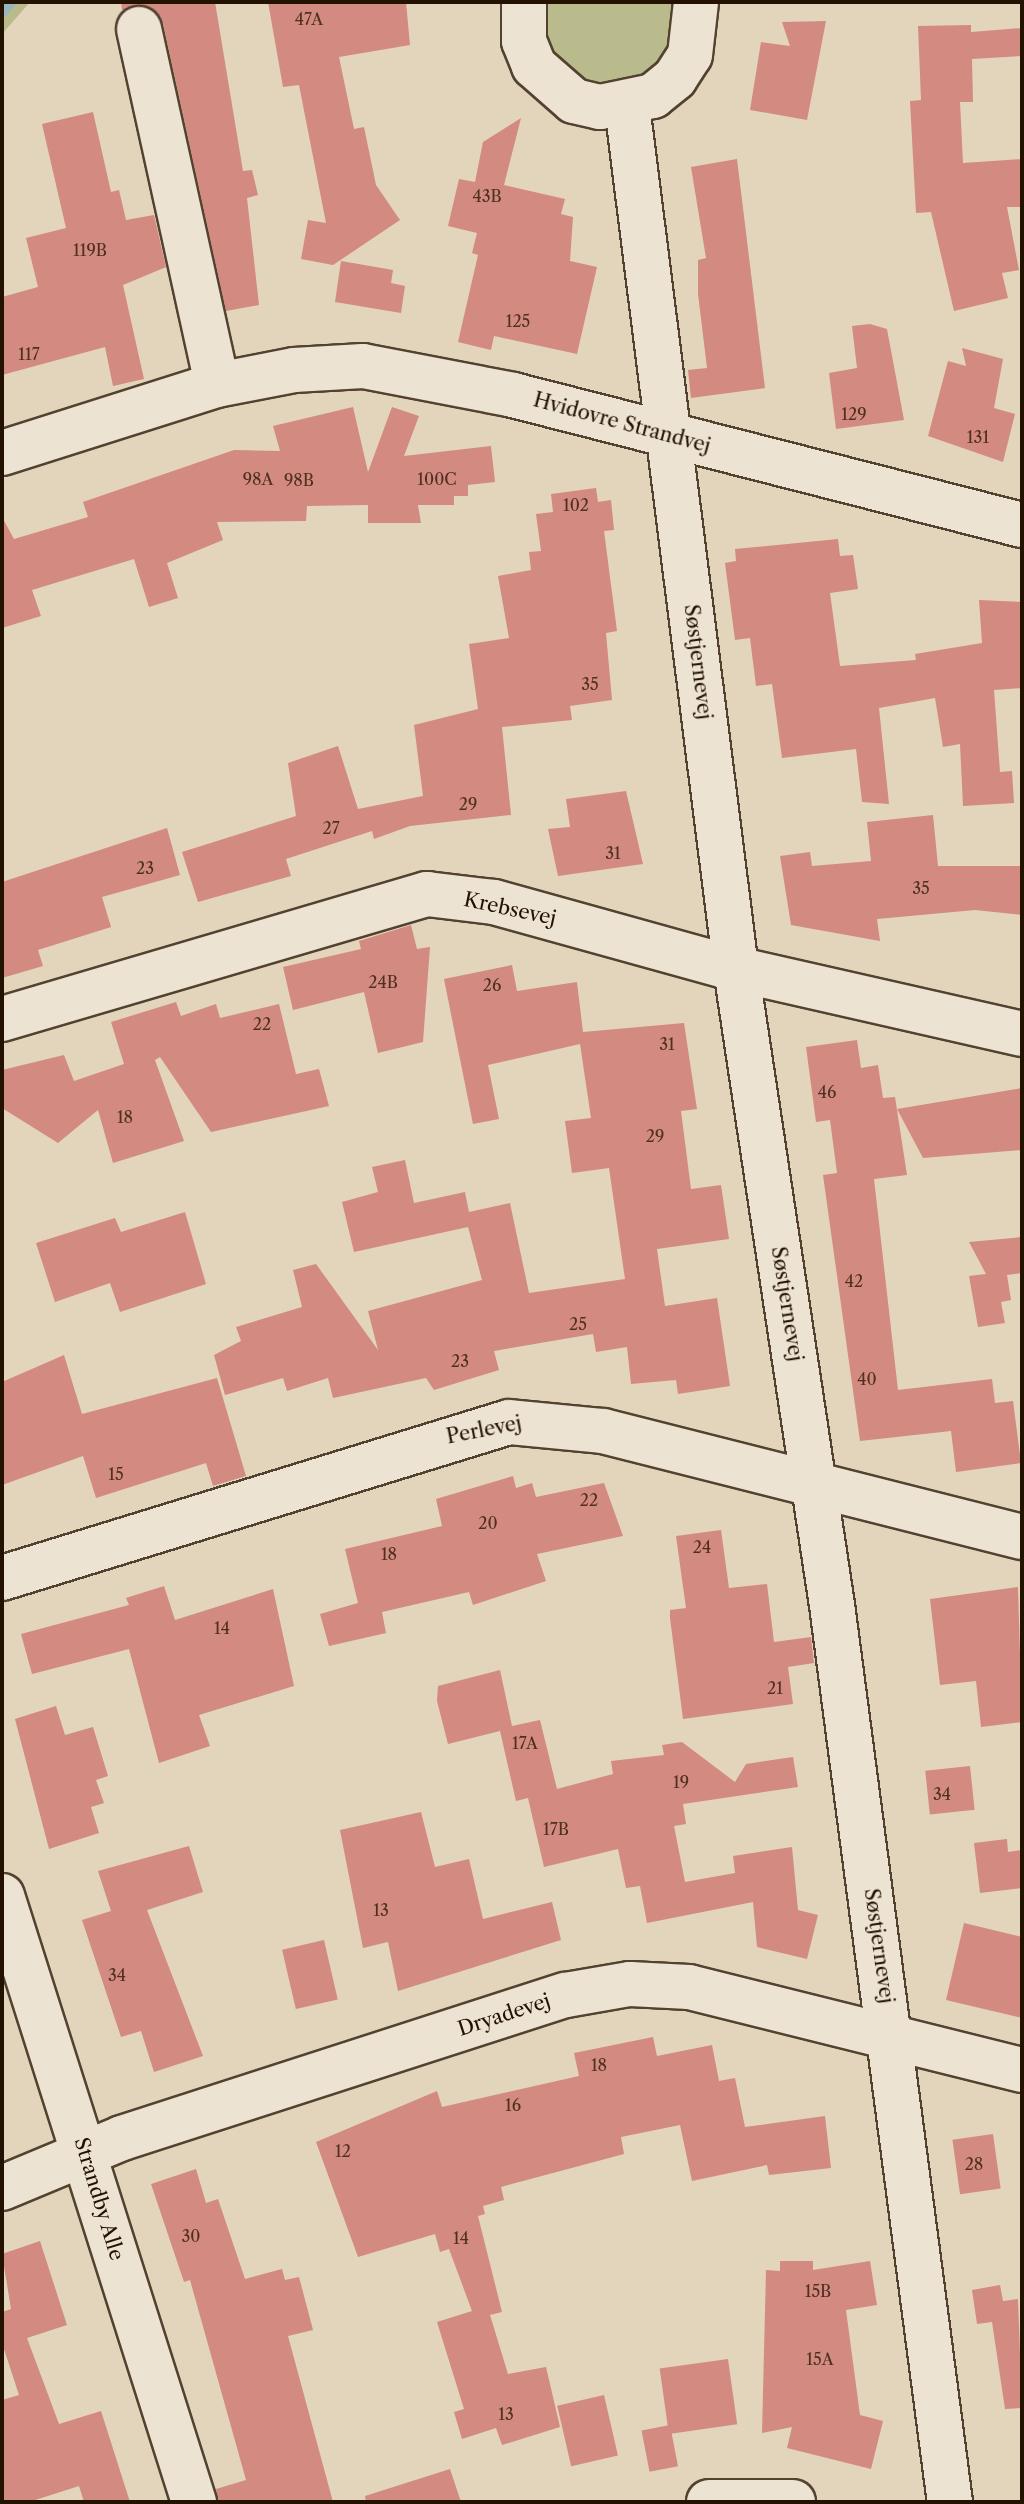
<!DOCTYPE html>
<html>
<head>
<meta charset="utf-8">
<style>
	body { margin:0 }
	#map { position:relative; width:1024px; height:2504px; overflow:hidden; background:#e3d4bc; font-family:"Libre Caslon Text",serif }
	div>[style] { position:absolute }
	[style*='--x'] { left:calc(var(--x)*1px); top:calc(var(--y)*1px); width:calc(var(--w)*1px); rotate:calc(var(--a)*1deg) }
	.green>* { inset:0; background:#babb8c }
	.stream>* { height:11px; margin:-5.5px; padding:0 5.5px; transform-origin:5.5px; border-radius:5.5px; background:#9bb5bc }
	.building>* { inset:0; background:#d28a81; transform-origin:0 0 }
	.roads { filter:drop-shadow(2px 0 #53422f) drop-shadow(-2px 0 #53422f) drop-shadow(0 2px #53422f) drop-shadow(0 -2px #53422f) }
	.minor>* { height:44px; margin:-22px; padding:0 22px; transform-origin:22px; border-radius:22px; background:#ede3d3 }
	span { translate:-50% -50%; white-space:nowrap; text-align:center; line-height:1.15; -webkit-text-stroke:7px #ede3d3; paint-order:stroke }
	.number-label { font-size:16px; color:#4f3020 }
	.number-label span { -webkit-text-stroke-width:0 }
	.street-label { font-size:20px; color:#231200 }
	.frame { position:absolute; inset:0; border:4px solid #231200; pointer-events:none }
</style>
</head>
<body>
<div id="map">
	<div class="green">
		<div style="clip-path:polygon(2px 2px,30px 2px,2px 34px)"></div>
		<div style="clip-path:polygon(540px 2px,683px 2px,685px 24px,660px 74px,588px 88px,549px 57px)"></div>
	</div>
	<div class="stream">
		<div style="--x:2;--y:11;--w:12;--a:-48"></div>
	</div>
	<div class="building">
		<div style="clip-path:polygon(121px 2px,215px 2px,243px 171px,252px 170px,258px 195px,247px 198px,259px 305px,226px 311px,163px 24px,147px 6px,122px 10px)"></div>
		<div style="clip-path:polygon(268px 2px,406px 2px,410px 45px,339px 57px,354px 129px,364px 127px,376px 185px,400px 220px,333px 265px,301px 259px,308px 220px,326px 223px,299px 85px,283px 87px)"></div>
		<div style="clip-path:polygon(826px 21px,807px 120px,750px 110px,761px 42px,790px 46px,782px 22px)"></div>
		<div style="clip-path:polygon(971px 25px,971px 32px,1022px 28px,1022px 56px,972px 59px,973px 102px,960px 102px,963px 163px,1022px 159px,1022px 207px,1007px 207px,1019px 270px,1002px 273px,1008px 298px,954px 311px,931px 212px,916px 213px,910px 101px,921px 100px,918px 26px)"></div>
		<div style="clip-path:polygon(93px 112px,111px 192px,119px 190px,126px 220px,154px 215px,166px 267px,123px 285px,144px 379px,113px 386px,105px 347px,2px 375px,2px 297px,38px 287px,26px 238px,66px 228px,42px 124px)"></div>
		<div style="clip-path:polygon(521px 118px,504px 185px,565px 199px,561px 214px,573px 217px,570px 261px,597px 267px,577px 354px,494px 336px,491px 350px,458px 342px,478px 255px,472px 253px,477px 233px,448px 226px,459px 179px,475px 182px,483px 142px)"></div>
		<div style="clip-path:polygon(737px 159px,765px 388px,691px 398px,688px 370px,707px 368px,698px 294px,698px 260px,706px 258px,691px 167px)"></div>
		<div style="clip-path:polygon(341px 261px,393px 270px,391px 283px,405px 286px,401px 313px,335px 302px)"></div>
		<div style="clip-path:polygon(870px 324px,887px 329px,904px 420px,836px 429px,829px 373px,857px 368px,852px 326px)"></div>
		<div style="clip-path:polygon(962px 348px,1003px 359px,994px 408px,1015px 414px,1003px 462px,928px 436px,948px 361px,966px 366px)"></div>
		<div style="clip-path:polygon(353px 407px,368px 472px,392px 407px,419px 416px,404px 456px,491px 446px,495px 482px,468px 485px,468px 496px,454px 496px,454px 505px,418px 505px,421px 523px,368px 523px,368px 505px,307px 506px,306px 521px,217px 522px,223px 540px,167px 563px,178px 598px,149px 607px,134px 559px,32px 590px,41px 616px,2px 628px,2px 517px,14px 539px,88px 517px,83px 502px,234px 450px,280px 451px,273px 426px)"></div>
		<div style="clip-path:polygon(596px 488px,598px 502px,611px 500px,614px 530px,604px 531px,617px 631px,606px 633px,612px 700px,570px 706px,572px 720px,502px 727px,511px 815px,410px 826px,374px 839px,372px 831px,286px 859px,291px 876px,198px 902px,182px 852px,296px 816px,288px 763px,338px 746px,358px 809px,423px 796px,414px 725px,478px 709px,469px 644px,509px 638px,498px 576px,531px 570px,529px 552px,541px 551px,536px 514px,553px 512px,551px 494px)"></div>
		<div style="clip-path:polygon(838px 539px,840px 556px,853px 555px,858px 589px,830px 593px,840px 666px,916px 660px,915px 654px,982px 643px,979px 600px,1022px 602px,1022px 688px,994px 690px,1000px 772px,1012px 771px,1014px 803px,963px 806px,960px 744px,943px 747px,935px 698px,879px 708px,889px 804px,862px 802px,856px 749px,782px 758px,772px 684px,756px 686px,750px 638px,735px 640px,725px 563px,736px 561px,735px 549px)"></div>
		<div style="clip-path:polygon(626px 791px,643px 864px,558px 876px,548px 829px,570px 827px,566px 799px)"></div>
		<div style="clip-path:polygon(933px 815px,938px 866px,1022px 866px,1022px 915px,975px 910px,877px 919px,880px 941px,791px 925px,780px 856px,810px 852px,812px 866px,871px 861px,867px 822px)"></div>
		<div style="clip-path:polygon(167px 828px,180px 875px,102px 897px,111px 927px,38px 950px,43px 966px,2px 978px,2px 882px)"></div>
		<div style="clip-path:polygon(411px 925px,417px 949px,430px 947px,423px 1042px,378px 1053px,364px 992px,293px 1010px,283px 967px,361px 949px,359px 941px)"></div>
		<div style="clip-path:polygon(512px 965px,517px 991px,577px 982px,583px 1032px,684px 1023px,697px 1109px,681px 1111px,691px 1189px,721px 1185px,729px 1239px,657px 1249px,665px 1306px,717px 1298px,730px 1386px,678px 1394px,676px 1380px,631px 1384px,627px 1347px,596px 1352px,593px 1334px,494px 1351px,499px 1370px,434px 1390px,426px 1378px,333px 1398px,328px 1378px,287px 1391px,283px 1378px,225px 1395px,214px 1355px,241px 1341px,236px 1327px,302px 1307px,293px 1270px,316px 1264px,378px 1350px,368px 1311px,482px 1280px,468px 1227px,354px 1252px,342px 1202px,378px 1192px,372px 1167px,405px 1160px,414px 1203px,465px 1192px,469px 1212px,510px 1203px,529px 1293px,625px 1279px,609px 1168px,572px 1173px,565px 1121px,591px 1118px,580px 1044px,488px 1065px,499px 1119px,473px 1124px,444px 979px)"></div>
		<div style="clip-path:polygon(176px 1002px,181px 1016px,216px 1004px,220px 1018px,279px 1004px,296px 1074px,319px 1069px,329px 1106px,211px 1132px,160px 1057px,155px 1060px,184px 1141px,113px 1163px,98px 1110px,58px 1143px,2px 1108px,2px 1070px,64px 1055px,74px 1081px,124px 1064px,111px 1022px)"></div>
		<div style="clip-path:polygon(857px 1040px,861px 1068px,878px 1065px,883px 1098px,895px 1097px,907px 1175px,874px 1179px,898px 1390px,992px 1379px,995px 1403px,1013px 1401px,1021px 1463px,956px 1472px,951px 1431px,860px 1441px,823px 1175px,837px 1173px,830px 1120px,816px 1122px,806px 1047px)"></div>
		<div style="clip-path:polygon(1022px 1088px,1022px 1150px,923px 1158px,897px 1109px)"></div>
		<div style="clip-path:polygon(185px 1212px,206px 1284px,120px 1312px,110px 1283px,55px 1302px,36px 1243px,115px 1218px,121px 1232px)"></div>
		<div style="clip-path:polygon(1022px 1237px,1022px 1273px,1007px 1275px,1011px 1300px,1001px 1302px,1005px 1323px,978px 1327px,969px 1276px,986px 1274px,969px 1242px)"></div>
		<div style="clip-path:polygon(64px 1355px,82px 1414px,217px 1378px,246px 1476px,213px 1486px,206px 1463px,96px 1498px,83px 1456px,2px 1485px,2px 1382px)"></div>
		<div style="clip-path:polygon(513px 1476px,516px 1488px,532px 1483px,536px 1497px,604px 1483px,623px 1536px,537px 1554px,546px 1581px,473px 1605px,469px 1592px,382px 1612px,386px 1633px,329px 1646px,320px 1614px,358px 1603px,345px 1549px,442px 1526px,436px 1499px)"></div>
		<div style="clip-path:polygon(721px 1530px,729px 1588px,767px 1584px,774px 1642px,811px 1637px,814px 1663px,788px 1667px,793px 1704px,683px 1719px,670px 1618px,670px 1610px,686px 1608px,676px 1536px)"></div>
		<div style="clip-path:polygon(164px 1586px,175px 1620px,273px 1589px,294px 1686px,199px 1715px,210px 1746px,159px 1763px,129px 1649px,32px 1674px,21px 1634px,129px 1605px,126px 1598px)"></div>
		<div style="clip-path:polygon(1018px 1587px,1022px 1722px,981px 1727px,976px 1681px,940px 1685px,930px 1599px)"></div>
		<div style="clip-path:polygon(500px 1670px,512px 1726px,540px 1720px,557px 1789px,613px 1774px,611px 1761px,664px 1755px,662px 1745px,682px 1742px,735px 1782px,746px 1764px,793px 1757px,798px 1787px,683px 1804px,686px 1824px,674px 1826px,685px 1882px,735px 1873px,733px 1856px,792px 1847px,798px 1910px,818px 1915px,807px 1959px,757px 1947px,753px 1902px,647px 1923px,640px 1886px,626px 1888px,618px 1849px,544px 1867px,528px 1798px,516px 1801px,500px 1731px,448px 1744px,437px 1701px,438px 1686px)"></div>
		<div style="clip-path:polygon(56px 1706px,65px 1735px,93px 1727px,108px 1776px,96px 1780px,104px 1803px,91px 1807px,99px 1833px,49px 1849px,15px 1719px)"></div>
		<div style="left:970px;top:1766px;width:44px;height:45px;rotate:84deg"></div>
		<div style="clip-path:polygon(421px 1812px,435px 1867px,469px 1859px,483px 1919px,552px 1902px,561px 1940px,398px 1991px,388px 1942px,363px 1948px,340px 1830px)"></div>
		<div style="clip-path:polygon(1007px 1839px,1008px 1852px,1022px 1850px,1022px 1888px,980px 1893px,974px 1843px)"></div>
		<div style="clip-path:polygon(189px 1846px,203px 1892px,147px 1910px,203px 2056px,154px 2072px,141px 2031px,121px 2037px,82px 1920px,111px 1911px,98px 1871px)"></div>
		<div style="clip-path:polygon(964px 1923px,1022px 1937px,1022px 2018px,946px 2000px)"></div>
		<div style="left:324px;top:1940px;width:61px;height:43px;rotate:77deg"></div>
		<div style="clip-path:polygon(653px 2037px,657px 2056px,712px 2045px,719px 2081px,735px 2078px,745px 2127px,825px 2116px,831px 2168px,769px 2175px,767px 2165px,692px 2181px,680px 2125px,621px 2137px,624px 2154px,501px 2187px,504px 2200px,483px 2206px,485px 2214px,478px 2216px,502px 2312px,490px 2315px,508px 2374px,546px 2367px,560px 2427px,502px 2445px,496px 2428px,462px 2439px,454px 2412px,464px 2409px,437px 2322px,472px 2311px,449px 2249px,440px 2252px,435px 2234px,358px 2257px,316px 2142px,437px 2091px,442px 2107px,579px 2076px,574px 2053px)"></div>
		<div style="left:993px;top:2134px;width:55px;height:41px;rotate:82deg"></div>
		<div style="clip-path:polygon(196px 2169px,206px 2203px,218px 2199px,245px 2279px,282px 2269px,285px 2280px,299px 2277px,313px 2330px,288px 2336px,333px 2502px,218px 2502px,216px 2489px,246px 2480px,190px 2280px,184px 2282px,151px 2184px)"></div>
		<div style="clip-path:polygon(40px 2241px,67px 2325px,27px 2338px,59px 2424px,101px 2411px,130px 2502px,84px 2502px,79px 2486px,29px 2502px,2px 2502px,2px 2400px,19px 2395px,2px 2343px,2px 2312px,11px 2309px,2px 2254px)"></div>
		<div style="clip-path:polygon(780px 2261px,813px 2261px,813px 2270px,870px 2261px,877px 2305px,846px 2310px,860px 2415px,883px 2421px,871px 2469px,787px 2448px,792px 2427px,762px 2433px,766px 2270px,780px 2271px)"></div>
		<div style="clip-path:polygon(1000px 2285px,1003px 2301px,1018px 2299px,1022px 2408px,1005px 2409px,992px 2322px,977px 2324px,972px 2290px)"></div>
		<div style="left:728px;top:2359px;width:66px;height:69px;rotate:82deg"></div>
		<div style="left:604px;top:2395px;width:62px;height:48px;rotate:77deg"></div>
		<div style="left:670px;top:2425px;width:42px;height:29px;rotate:79deg"></div>
		<div style="clip-path:polygon(450px 2469px,461px 2502px,366px 2502px,365px 2496px)"></div>
	</div>
	<div class="roads">
		<div class="minor">
			<div style="--x:524;--y:2;--w:39;--a:90"></div>
			<div style="--x:524;--y:41;--w:27;--a:68"></div>
			<div style="--x:534;--y:66;--w:53;--a:41.2"></div>
			<div style="--x:574;--y:101;--w:27;--a:13"></div>
			<div style="--x:600;--y:107;--w:54;--a:-11.7"></div>
			<div style="--x:653;--y:96;--w:28;--a:-39"></div>
			<div style="--x:675;--y:78;--w:27;--a:-57"></div>
			<div style="--x:690;--y:55;--w:53;--a:-83.5"></div>
			<div style="--x:139;--y:29;--w:364;--a:77.6"></div>
			<div style="--x:627;--y:106;--w:870;--a:82.8"></div>
			<div style="--x:736;--y:969;--w:643;--a:81.42"></div>
			<div style="--x:832;--y:1605;--w:905;--a:82.51"></div>
			<div style="--x:2;--y:453;--w:225;--a:-17.6"></div>
			<div style="--x:217;--y:385;--w:78;--a:-11"></div>
			<div style="--x:294;--y:370;--w:69;--a:-3.3"></div>
			<div style="--x:363;--y:366;--w:153;--a:10.9"></div>
			<div style="--x:513;--y:395;--w:525;--a:14.33"></div>
			<div style="--x:2;--y:1019;--w:443;--a:-16.4"></div>
			<div style="--x:427;--y:894;--w:67;--a:6.8"></div>
			<div style="--x:494;--y:902;--w:251;--a:15.5"></div>
			<div style="--x:736;--y:969;--w:293;--a:12.8"></div>
			<div style="--x:2;--y:1578;--w:530;--a:-17.1"></div>
			<div style="--x:509;--y:1422;--w:94;--a:5.5"></div>
			<div style="--x:603;--y:1431;--w:432;--a:14.2"></div>
			<div style="--x:2;--y:1896;--w:636;--a:72.42"></div>
			<div style="--x:2;--y:2188;--w:130;--a:-22.6"></div>
			<div style="--x:122;--y:2138;--w:466;--a:-17.9"></div>
			<div style="--x:566;--y:1995;--w:65;--a:-9.8"></div>
			<div style="--x:630;--y:1984;--w:59;--a:2.9"></div>
			<div style="--x:689;--y:1987;--w:343;--a:14"></div>
			<div style="--x:709;--y:2502;--w:84;--a:0"></div>
		</div>
	</div>
	<div class="number-label">
		<span style="left:309px;top:19px">47A</span>
		<span style="left:487px;top:196px">43B</span>
		<span style="left:90px;top:250px">119B</span>
		<span style="left:518px;top:321px">125</span>
		<span style="left:29px;top:354px">117</span>
		<span style="left:854px;top:414px">129</span>
		<span style="left:978px;top:437px">131</span>
		<span style="left:258px;top:479px">98A</span>
		<span style="left:437px;top:479px">100C</span>
		<span style="left:299px;top:480px">98B</span>
		<span style="left:576px;top:505px">102</span>
		<span style="left:590px;top:684px">35</span>
		<span style="left:468px;top:804px">29</span>
		<span style="left:331px;top:828px">27</span>
		<span style="left:613px;top:853px">31</span>
		<span style="left:145px;top:868px">23</span>
		<span style="left:921px;top:888px">35</span>
		<span style="left:383px;top:982px">24B</span>
		<span style="left:492px;top:985px">26</span>
		<span style="left:262px;top:1024px">22</span>
		<span style="left:667px;top:1044px">31</span>
		<span style="left:827px;top:1092px">46</span>
		<span style="left:125px;top:1117px">18</span>
		<span style="left:655px;top:1136px">29</span>
		<span style="left:854px;top:1281px">42</span>
		<span style="left:578px;top:1324px">25</span>
		<span style="left:460px;top:1361px">23</span>
		<span style="left:867px;top:1379px">40</span>
		<span style="left:116px;top:1474px">15</span>
		<span style="left:589px;top:1500px">22</span>
		<span style="left:488px;top:1523px">20</span>
		<span style="left:702px;top:1547px">24</span>
		<span style="left:389px;top:1554px">18</span>
		<span style="left:222px;top:1628px">14</span>
		<span style="left:775px;top:1688px">21</span>
		<span style="left:525px;top:1743px">17A</span>
		<span style="left:681px;top:1782px">19</span>
		<span style="left:942px;top:1794px">34</span>
		<span style="left:556px;top:1829px">17B</span>
		<span style="left:381px;top:1910px">13</span>
		<span style="left:117px;top:1975px">34</span>
		<span style="left:599px;top:2065px">18</span>
		<span style="left:513px;top:2105px">16</span>
		<span style="left:343px;top:2151px">12</span>
		<span style="left:974px;top:2164px">28</span>
		<span style="left:191px;top:2236px">30</span>
		<span style="left:461px;top:2238px">14</span>
		<span style="left:818px;top:2291px">15B</span>
		<span style="left:820px;top:2359px">15A</span>
		<span style="left:506px;top:2414px">13</span>
	</div>
	<div class="street-label">
		<span style="left:622px;top:423px;rotate:15deg">Hvidovre Strandvej</span>
		<span style="left:698px;top:662px;rotate:83deg">Søstjernevej</span>
		<span style="left:510px;top:909px;rotate:12deg">Krebsevej</span>
		<span style="left:787px;top:1304px;rotate:81deg">Søstjernevej</span>
		<span style="left:484px;top:1430px;rotate:-11deg">Perlevej</span>
		<span style="left:879px;top:1946px;rotate:82deg">Søstjernevej</span>
		<span style="left:504px;top:2015px;rotate:-18deg">Dryadevej</span>
		<span style="left:99px;top:2199px;rotate:73deg">Strandby Alle</span>
	</div>
	<div class="frame"></div>
</div>
</body>
</html>
